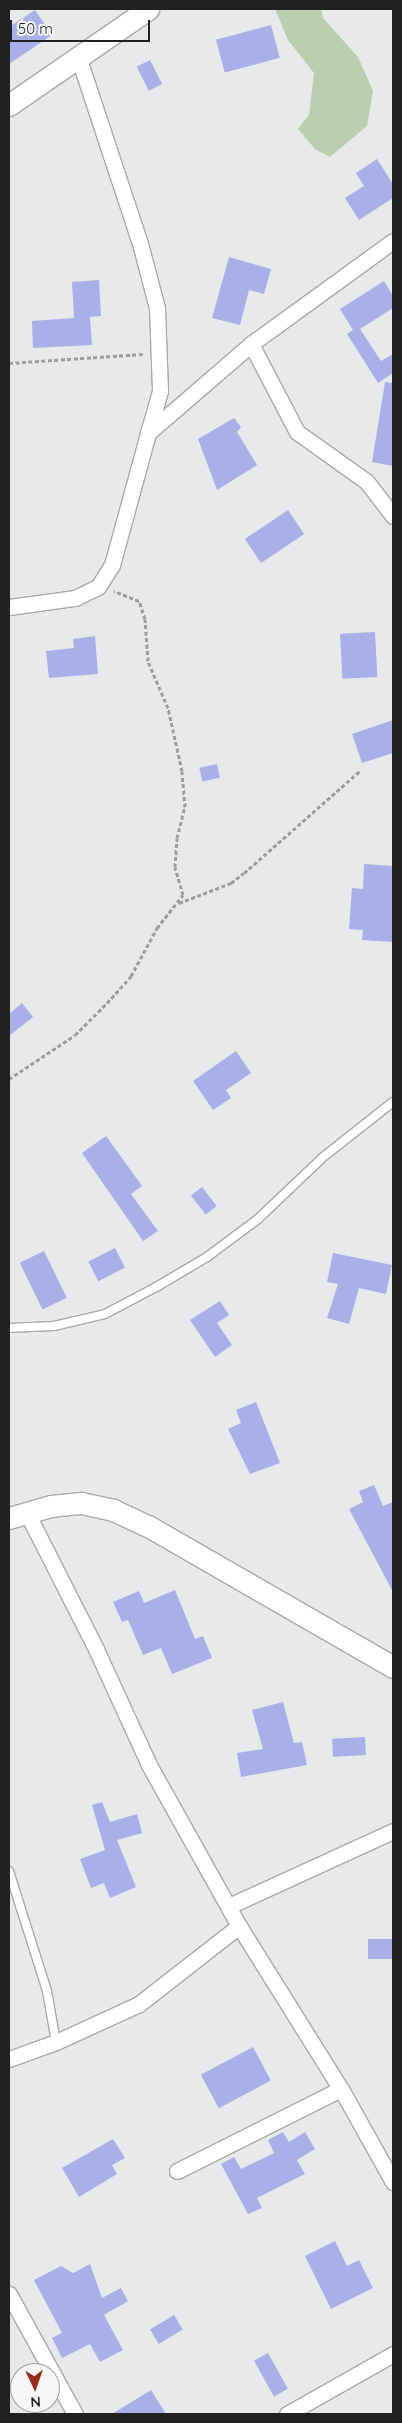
<!DOCTYPE html>
<html>
<head>
<meta charset="utf-8">
<style>
	body { margin:0 }
	#map { position:relative; width:402px; height:2423px; overflow:hidden; background:#e8e9eb; font-family:Quicksand,sans-serif }
	div>[style] { position:absolute }
	[style*='--x'] { left:calc(var(--x)*1px); top:calc(var(--y)*1px); width:calc(var(--w)*1px); rotate:calc(var(--a)*1deg) }
	.green>* { inset:0; background:#bbceae }
	.building>* { inset:0; background:#a9b0e7; transform-origin:0 0 }
	.path>* { height:3px; margin-top:-1.5px; transform-origin:0; background:repeating-linear-gradient(90deg,#9c9d9f 0 4px,transparent 0 6.5px) }
	.roads { filter:drop-shadow(1px 0 #a9a9ab) drop-shadow(-1px 0 #a9a9ab) drop-shadow(0 1px #a9a9ab) drop-shadow(0 -1px #a9a9ab) }
	.lane>* { height:8px; margin:-4px; padding:0 4px; transform-origin:4px; border-radius:4px; background:#fff }
	.street>* { height:15px; margin:-7.5px; padding:0 7.5px; transform-origin:7.5px; border-radius:7.5px; background:#fff }
	.secondary>* { height:21px; margin:-10.5px; padding:0 10.5px; transform-origin:10.5px; border-radius:10.5px; background:#fff }
	span { translate:-50% -50%; white-space:nowrap; text-align:center; line-height:1.15; -webkit-text-stroke:4.5px #f6f6f8; paint-order:stroke }
	.frame { position:absolute; inset:0; border:10px solid #212122; pointer-events:none }
	.north { position:absolute; left:10px; top:2363px; width:50px; height:50px; box-sizing:border-box; background:#f6f6f8; border:1px solid #a1a1a2; border-radius:50%; rotate:177deg; font-size:14px; font-weight:700; line-height:20px; text-align:center; color:#212122 }
	.north::after { content:''; display:block; margin:auto; width:18px; height:22px; background:#962d19; clip-path:polygon(50% 0,100% 100%,50% 72%,0 100%) }
	.scale { position:absolute; left:10px; top:20px; width:140px; height:22px; box-sizing:border-box; border:2px solid #212122; border-top:0; padding-left:6px; font-size:15px; line-height:18px; white-space:nowrap; color:#212122; -webkit-text-stroke:4px #f6f6f8; paint-order:stroke }
</style>
</head>
<body>
<div id="map">
	<div class="green">
		<div style="clip-path:polygon(275px 9px,321px 9px,323px 18px,358px 57px,373px 91px,367px 126px,330px 157px,315px 149px,298px 129px,309px 115px,314px 73px,288px 40px)"></div>
	</div>
	<div class="building">
		<div style="clip-path:polygon(35px 10px,52px 35px,9px 64px,9px 27px)"></div>
		<div style="left:271px;top:25px;width:34px;height:57px;rotate:75deg"></div>
		<div style="left:150px;top:60px;width:27px;height:15px;rotate:63deg"></div>
		<div style="clip-path:polygon(377px 159px,393px 184px,393px 198px,359px 220px,345px 198px,364px 186px,356px 173px)"></div>
		<div style="clip-path:polygon(229px 257px,271px 269px,264px 294px,249px 290px,240px 325px,212px 318px)"></div>
		<div style="clip-path:polygon(99px 280px,101px 316px,90px 317px,92px 345px,33px 348px,32px 321px,74px 318px,72px 282px)"></div>
		<div style="clip-path:polygon(384px 281px,393px 296px,393px 308px,360px 329px,381px 361px,393px 354px,393px 373px,378px 383px,347px 334px,353px 330px,340px 309px)"></div>
		<div style="clip-path:polygon(385px 382px,393px 383px,393px 466px,372px 462px)"></div>
		<div style="clip-path:polygon(234px 418px,241px 427px,237px 432px,257px 465px,217px 490px,198px 439px)"></div>
		<div style="left:288px;top:510px;width:29px;height:52px;rotate:56deg"></div>
		<div style="left:375px;top:632px;width:45px;height:35px;rotate:87deg"></div>
		<div style="clip-path:polygon(95px 636px,98px 674px,49px 678px,46px 651px,74px 648px,73px 639px)"></div>
		<div style="clip-path:polygon(393px 720px,393px 753px,362px 763px,352px 734px)"></div>
		<div style="left:217px;top:764px;width:14px;height:18px;rotate:78deg"></div>
		<div style="clip-path:polygon(364px 864px,393px 866px,393px 942px,362px 940px,363px 930px,349px 929px,352px 888px,363px 889px)"></div>
		<div style="clip-path:polygon(22px 1003px,33px 1017px,9px 1036px,9px 1014px)"></div>
		<div style="clip-path:polygon(236px 1051px,251px 1073px,226px 1090px,231px 1098px,213px 1110px,193px 1081px)"></div>
		<div style="clip-path:polygon(106px 1136px,142px 1186px,131px 1194px,158px 1231px,143px 1241px,82px 1153px)"></div>
		<div style="left:202px;top:1187px;width:24px;height:14px;rotate:52deg"></div>
		<div style="left:115px;top:1248px;width:22px;height:30px;rotate:63deg"></div>
		<div style="left:44px;top:1251px;width:52px;height:27px;rotate:64deg"></div>
		<div style="clip-path:polygon(333px 1253px,392px 1265px,386px 1294px,359px 1288px,349px 1324px,327px 1318px,338px 1284px,327px 1282px)"></div>
		<div style="clip-path:polygon(220px 1301px,229px 1315px,217px 1323px,232px 1345px,215px 1357px,190px 1320px)"></div>
		<div style="clip-path:polygon(256px 1402px,280px 1463px,250px 1474px,228px 1429px,241px 1423px,236px 1410px)"></div>
		<div style="clip-path:polygon(374px 1485px,383px 1506px,393px 1502px,393px 1592px,349px 1509px,363px 1502px,359px 1491px)"></div>
		<div style="clip-path:polygon(175px 1590px,195px 1639px,203px 1636px,212px 1658px,172px 1674px,161px 1648px,143px 1655px,128px 1620px,122px 1622px,113px 1602px,139px 1591px,144px 1603px)"></div>
		<div style="clip-path:polygon(283px 1702px,294px 1743px,302px 1742px,307px 1765px,241px 1777px,237px 1753px,263px 1749px,252px 1710px)"></div>
		<div style="left:365px;top:1737px;width:18px;height:33px;rotate:87deg"></div>
		<div style="clip-path:polygon(102px 1802px,110px 1822px,137px 1814px,142px 1833px,117px 1840px,136px 1887px,110px 1898px,104px 1883px,91px 1888px,80px 1859px,105px 1850px,92px 1805px)"></div>
		<div style="left:393px;top:1939px;width:20px;height:25px;rotate:90deg"></div>
		<div style="left:253px;top:2047px;width:38px;height:59px;rotate:62deg"></div>
		<div style="clip-path:polygon(283px 2132px,289px 2142px,305px 2132px,315px 2149px,297px 2160px,305px 2174px,257px 2198px,262px 2208px,248px 2214px,221px 2164px,234px 2157px,241px 2169px,274px 2153px,268px 2140px)"></div>
		<div style="clip-path:polygon(113px 2139px,125px 2158px,112px 2165px,117px 2174px,79px 2197px,62px 2168px)"></div>
		<div style="clip-path:polygon(335px 2241px,347px 2266px,359px 2260px,373px 2288px,331px 2309px,305px 2256px)"></div>
		<div style="clip-path:polygon(90px 2264px,102px 2298px,121px 2288px,128px 2301px,104px 2315px,123px 2350px,100px 2362px,90px 2344px,62px 2358px,52px 2338px,62px 2333px,34px 2280px,61px 2266px,73px 2273px)"></div>
		<div style="left:174px;top:2315px;width:17px;height:28px;rotate:59deg"></div>
		<div style="left:268px;top:2353px;width:41px;height:16px;rotate:61deg"></div>
		<div style="clip-path:polygon(151px 2390px,166px 2414px,112px 2414px)"></div>
	</div>
	<div class="path">
		<div style="--x:9;--y:363;--w:134;--a:-3.8"></div>
		<div style="--x:179;--y:903;--w:56;--a:-21"></div>
		<div style="--x:231;--y:883;--w:16;--a:-38"></div>
		<div style="--x:244;--y:873;--w:156;--a:-41.4"></div>
		<div style="--x:9;--y:1079;--w:79;--a:-33.7"></div>
		<div style="--x:75;--y:1035;--w:45;--a:-45"></div>
		<div style="--x:107;--y:1003;--w:36;--a:-48"></div>
		<div style="--x:131;--y:976;--w:55;--a:-61.6"></div>
		<div style="--x:157;--y:928;--w:42;--a:-51.8"></div>
		<div style="--x:183;--y:895;--w:29;--a:-106"></div>
		<div style="--x:175;--y:867;--w:29;--a:-86"></div>
		<div style="--x:177;--y:838;--w:32;--a:-76"></div>
		<div style="--x:185;--y:807;--w:36;--a:-95"></div>
		<div style="--x:182;--y:771;--w:65;--a:-102.5"></div>
		<div style="--x:168;--y:708;--w:51;--a:-113.1"></div>
		<div style="--x:148;--y:661;--w:42;--a:-94.1"></div>
		<div style="--x:145;--y:619;--w:19;--a:-108"></div>
		<div style="--x:139;--y:601;--w:27;--a:-158"></div>
	</div>
	<div class="roads">
		<div class="lane">
			<div style="--x:9;--y:1328;--w:45;--a:-2.5"></div>
			<div style="--x:54;--y:1326;--w:52;--a:-13.2"></div>
			<div style="--x:105;--y:1314;--w:60;--a:-27.8"></div>
			<div style="--x:158;--y:1286;--w:57;--a:-30.6"></div>
			<div style="--x:207;--y:1257;--w:64;--a:-36.7"></div>
			<div style="--x:258;--y:1219;--w:88;--a:-43.6"></div>
			<div style="--x:322;--y:1158;--w:90;--a:-38.3"></div>
			<div style="--x:9;--y:1871;--w:126;--a:72.4"></div>
			<div style="--x:47;--y:1991;--w:52;--a:80"></div>
		</div>
		<div class="street">
			<div style="--x:78;--y:56;--w:201;--a:71.7"></div>
			<div style="--x:141;--y:247;--w:63;--a:75.3"></div>
			<div style="--x:157;--y:308;--w:83;--a:87.9"></div>
			<div style="--x:160;--y:391;--w:44;--a:105.9"></div>
			<div style="--x:251;--y:344;--w:99;--a:62.4"></div>
			<div style="--x:297;--y:432;--w:86;--a:35.5"></div>
			<div style="--x:367;--y:482;--w:43;--a:52.6"></div>
			<div style="--x:9;--y:607;--w:67;--a:-7.8"></div>
			<div style="--x:75;--y:598;--w:25;--a:-26"></div>
			<div style="--x:98;--y:587;--w:26;--a:-58"></div>
			<div style="--x:112;--y:565;--w:137;--a:-74.7"></div>
			<div style="--x:148;--y:433;--w:136;--a:-40.8"></div>
			<div style="--x:251;--y:344;--w:175;--a:-36"></div>
			<div style="--x:26;--y:1511;--w:155;--a:63.1"></div>
			<div style="--x:96;--y:1649;--w:128;--a:65.4"></div>
			<div style="--x:149;--y:1765;--w:184;--a:60.8"></div>
			<div style="--x:239;--y:1926;--w:192;--a:58"></div>
			<div style="--x:341;--y:2089;--w:107;--a:60.8"></div>
			<div style="--x:229;--y:1906;--w:180;--a:-24.6"></div>
			<div style="--x:9;--y:2059;--w:50;--a:-19.9"></div>
			<div style="--x:56;--y:2042;--w:91;--a:-24.6"></div>
			<div style="--x:139;--y:2004;--w:127;--a:-38"></div>
			<div style="--x:177;--y:2171;--w:183;--a:-26.6"></div>
			<div style="--x:9;--y:2294;--w:137;--a:61.2"></div>
			<div style="--x:287;--y:2414;--w:122;--a:-29.5"></div>
		</div>
		<div class="secondary">
			<div style="--x:9;--y:105;--w:169;--a:-34.6"></div>
			<div style="--x:9;--y:1518;--w:44;--a:-15.9"></div>
			<div style="--x:51;--y:1506;--w:30;--a:-6"></div>
			<div style="--x:81;--y:1503;--w:33;--a:12"></div>
			<div style="--x:113;--y:1510;--w:38;--a:25"></div>
			<div style="--x:148;--y:1526;--w:283;--a:29.9"></div>
		</div>
	</div>
	<div class="frame"></div>
	<div class="north">N</div>
	<div class="scale">50 m</div>
</div>
</body>
</html>
